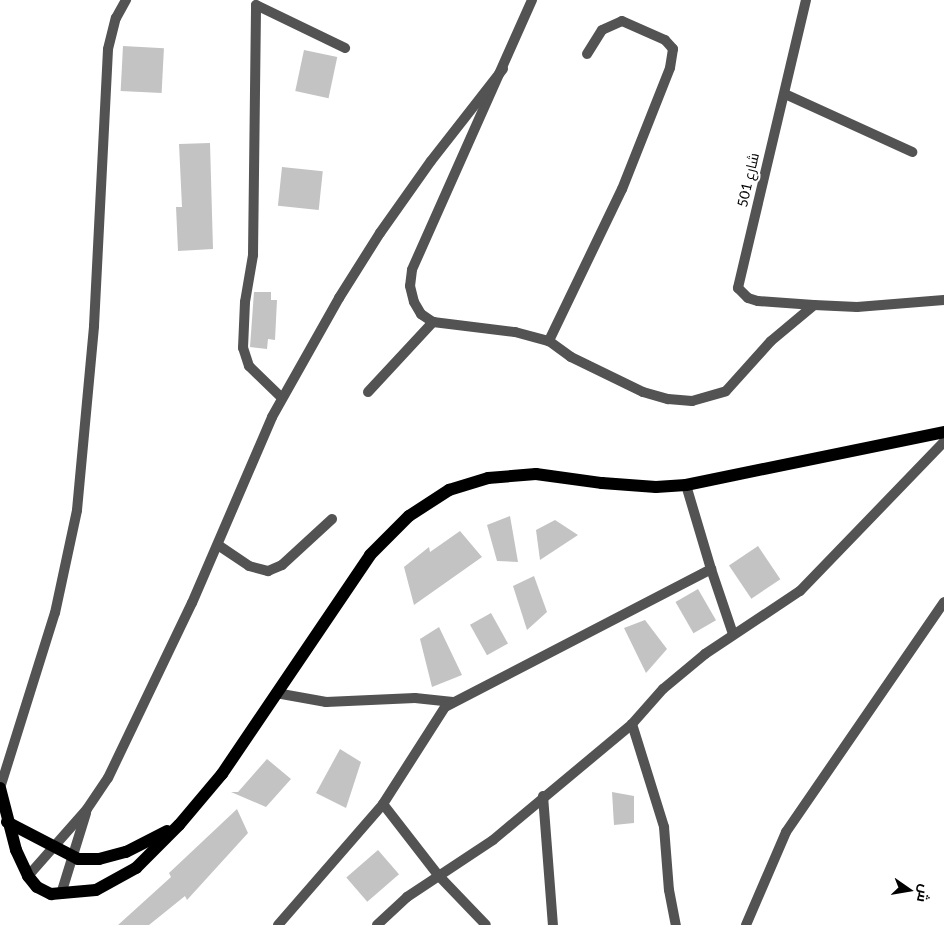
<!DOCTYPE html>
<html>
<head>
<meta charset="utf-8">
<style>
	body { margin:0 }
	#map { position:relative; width:944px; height:925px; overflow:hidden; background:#fff; font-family:Lato,Cairo,sans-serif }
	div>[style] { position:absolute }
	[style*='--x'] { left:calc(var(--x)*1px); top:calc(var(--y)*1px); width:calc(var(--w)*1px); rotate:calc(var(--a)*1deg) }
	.building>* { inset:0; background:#c3c3c3; transform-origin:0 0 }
	.street>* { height:10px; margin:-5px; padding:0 5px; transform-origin:5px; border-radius:5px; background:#535353 }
	.primary>* { height:12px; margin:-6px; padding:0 6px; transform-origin:6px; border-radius:6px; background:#000 }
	span { translate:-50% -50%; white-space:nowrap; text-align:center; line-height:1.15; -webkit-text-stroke:4px #fff; paint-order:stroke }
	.street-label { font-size:14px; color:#000 }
	.north { position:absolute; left:884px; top:865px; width:50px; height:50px; -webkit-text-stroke:4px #fff; paint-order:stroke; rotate:103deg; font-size:14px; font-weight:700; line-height:20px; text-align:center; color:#000 }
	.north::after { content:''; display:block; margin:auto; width:18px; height:22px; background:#000; clip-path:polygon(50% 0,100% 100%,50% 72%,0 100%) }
</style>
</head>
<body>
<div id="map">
	<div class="building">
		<div style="left:123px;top:46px;width:41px;height:45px;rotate:3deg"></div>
		<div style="left:304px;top:50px;width:34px;height:42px;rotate:12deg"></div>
		<div style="clip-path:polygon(210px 143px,213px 249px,178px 251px,176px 207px,182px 207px,179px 144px)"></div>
		<div style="left:282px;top:167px;width:41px;height:39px;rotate:6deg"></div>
		<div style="clip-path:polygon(254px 292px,271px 292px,271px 300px,277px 300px,275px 340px,268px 339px,267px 349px,250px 347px)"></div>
		<div style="clip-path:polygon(510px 516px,518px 562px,497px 561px,487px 525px)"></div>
		<div style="clip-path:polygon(555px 520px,578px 535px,540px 560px,536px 530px)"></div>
		<div style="clip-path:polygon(460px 531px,482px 557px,414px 605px,404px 567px,429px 547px,430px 552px)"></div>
		<div style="left:758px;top:546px;width:40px;height:35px;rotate:56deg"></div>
		<div style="clip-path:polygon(534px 576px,547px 612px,527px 630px,513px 586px)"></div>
		<div style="left:698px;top:589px;width:36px;height:26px;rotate:60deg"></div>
		<div style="left:491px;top:613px;width:35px;height:24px;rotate:61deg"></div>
		<div style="clip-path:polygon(645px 620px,667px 649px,646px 673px,624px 628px)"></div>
		<div style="clip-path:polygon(439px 627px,462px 675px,432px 687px,420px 639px)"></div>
		<div style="clip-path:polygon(340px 749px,361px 762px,346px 808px,316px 793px)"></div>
		<div style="clip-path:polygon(267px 759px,291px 779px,266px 807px,231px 792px,238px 792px)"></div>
		<div style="clip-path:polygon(612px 792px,634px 796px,634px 823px,614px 825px)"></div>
		<div style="clip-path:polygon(237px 809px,248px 833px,187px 900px,185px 896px,149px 925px,118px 925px,171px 877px,169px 873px)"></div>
		<div style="left:378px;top:850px;width:32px;height:42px;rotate:49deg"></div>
	</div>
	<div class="street">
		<div style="--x:532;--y:0;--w:295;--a:114"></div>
		<div style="--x:412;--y:270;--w:16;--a:97"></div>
		<div style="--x:410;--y:286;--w:16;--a:76"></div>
		<div style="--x:414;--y:302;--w:14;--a:60"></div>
		<div style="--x:421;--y:314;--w:14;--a:34"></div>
		<div style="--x:433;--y:322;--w:83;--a:7"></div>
		<div style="--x:515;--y:332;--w:35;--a:15"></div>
		<div style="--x:806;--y:0;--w:296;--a:103.3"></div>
		<div style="--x:738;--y:288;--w:14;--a:45"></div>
		<div style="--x:748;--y:298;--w:10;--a:17"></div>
		<div style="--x:758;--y:301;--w:56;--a:4.1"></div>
		<div style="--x:587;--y:54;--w:28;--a:-58"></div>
		<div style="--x:602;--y:30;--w:22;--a:-24"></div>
		<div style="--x:622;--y:21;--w:47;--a:23.8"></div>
		<div style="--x:665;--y:40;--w:12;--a:48"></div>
		<div style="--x:673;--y:49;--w:19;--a:99"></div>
		<div style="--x:670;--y:68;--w:130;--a:111.6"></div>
		<div style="--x:622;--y:189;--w:169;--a:115.7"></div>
		<div style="--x:549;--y:341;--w:27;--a:36"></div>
		<div style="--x:571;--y:357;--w:80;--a:25.9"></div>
		<div style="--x:643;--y:392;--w:26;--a:16"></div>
		<div style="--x:668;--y:399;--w:24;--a:5"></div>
		<div style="--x:692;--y:401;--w:35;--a:-16"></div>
		<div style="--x:726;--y:391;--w:67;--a:-48"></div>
		<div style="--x:771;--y:341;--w:56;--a:-39.9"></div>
		<div style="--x:814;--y:305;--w:43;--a:2.7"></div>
		<div style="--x:857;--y:307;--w:87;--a:-4.6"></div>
		<div style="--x:785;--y:94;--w:140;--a:24.5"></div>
		<div style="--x:368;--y:392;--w:96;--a:-47.1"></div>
		<div style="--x:282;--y:398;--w:46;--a:-135.9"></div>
		<div style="--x:249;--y:366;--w:19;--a:-108"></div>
		<div style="--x:243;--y:348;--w:46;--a:-87.5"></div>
		<div style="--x:245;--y:302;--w:48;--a:-80.3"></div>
		<div style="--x:253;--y:255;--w:250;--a:-89.3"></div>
		<div style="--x:256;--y:5;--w:99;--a:25.8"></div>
		<div style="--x:218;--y:545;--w:37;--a:34"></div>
		<div style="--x:249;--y:566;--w:20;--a:15"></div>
		<div style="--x:268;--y:571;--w:15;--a:-23"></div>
		<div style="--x:282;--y:565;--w:68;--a:-42.6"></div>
		<div style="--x:711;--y:569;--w:69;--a:71.3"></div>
		<div style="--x:276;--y:693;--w:51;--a:10.2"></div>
		<div style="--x:326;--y:702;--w:89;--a:-2.6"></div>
		<div style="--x:415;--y:698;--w:38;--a:6"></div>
		<div style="--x:632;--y:724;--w:108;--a:72.7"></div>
		<div style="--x:664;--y:827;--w:63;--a:85.5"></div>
		<div style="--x:669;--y:890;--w:36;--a:79"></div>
		<div style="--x:0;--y:788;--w:183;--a:-72.6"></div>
		<div style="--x:55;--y:613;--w:105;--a:-77.9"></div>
		<div style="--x:77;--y:510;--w:185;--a:-84.7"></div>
		<div style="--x:94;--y:326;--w:277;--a:-87.1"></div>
		<div style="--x:108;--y:49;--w:32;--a:-76"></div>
		<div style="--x:116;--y:18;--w:21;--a:-61"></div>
		<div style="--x:543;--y:796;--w:129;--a:85.6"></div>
		<div style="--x:383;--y:804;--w:90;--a:52.2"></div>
		<div style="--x:438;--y:875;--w:69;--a:46.2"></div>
		<div style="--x:28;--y:876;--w:89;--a:-48.6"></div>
		<div style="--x:87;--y:809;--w:37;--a:-56"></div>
		<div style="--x:108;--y:778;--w:194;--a:-64.4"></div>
		<div style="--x:192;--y:603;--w:202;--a:-66.7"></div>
		<div style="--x:272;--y:417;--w:137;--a:-60.6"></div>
		<div style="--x:339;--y:298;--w:77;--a:-57.8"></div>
		<div style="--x:380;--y:233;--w:88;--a:-54.7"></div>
		<div style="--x:431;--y:161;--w:117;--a:-52"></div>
		<div style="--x:61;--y:894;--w:85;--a:-72.8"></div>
		<div style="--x:278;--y:925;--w:160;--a:-49"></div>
		<div style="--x:383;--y:804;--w:115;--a:-57.4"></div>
		<div style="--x:445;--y:707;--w:300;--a:-27.4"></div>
		<div style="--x:711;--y:569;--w:88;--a:-106.6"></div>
		<div style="--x:377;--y:925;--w:41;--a:-43"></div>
		<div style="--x:407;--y:897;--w:103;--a:-33.5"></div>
		<div style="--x:493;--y:840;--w:181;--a:-39.8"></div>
		<div style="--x:632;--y:724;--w:47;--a:-48.5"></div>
		<div style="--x:663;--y:689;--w:55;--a:-39.8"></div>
		<div style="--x:705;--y:654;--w:114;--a:-33.6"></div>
		<div style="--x:800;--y:591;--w:207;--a:-46"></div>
		<div style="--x:746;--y:925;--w:101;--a:-66.7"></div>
		<div style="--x:786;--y:832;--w:279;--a:-55.5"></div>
	</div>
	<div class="primary">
		<div style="--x:0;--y:788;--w:64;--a:75.5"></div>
		<div style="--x:16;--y:850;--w:29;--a:65"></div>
		<div style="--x:28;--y:876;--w:14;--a:51"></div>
		<div style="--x:37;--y:887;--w:16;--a:27"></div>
		<div style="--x:51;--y:894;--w:45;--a:-5.1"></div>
		<div style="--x:96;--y:890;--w:46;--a:-28.8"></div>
		<div style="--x:136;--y:868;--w:61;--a:-45"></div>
		<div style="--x:179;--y:825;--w:67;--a:-49.9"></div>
		<div style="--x:222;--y:774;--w:264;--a:-55.9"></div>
		<div style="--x:370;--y:555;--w:55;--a:-45"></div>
		<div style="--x:409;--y:516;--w:48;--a:-33"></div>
		<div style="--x:449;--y:490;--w:41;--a:-17.1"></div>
		<div style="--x:488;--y:478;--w:48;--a:-4.8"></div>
		<div style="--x:536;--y:474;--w:67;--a:7.8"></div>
		<div style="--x:602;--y:483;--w:54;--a:4.2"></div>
		<div style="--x:656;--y:487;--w:30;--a:-4"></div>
		<div style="--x:686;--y:485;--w:263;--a:-11.6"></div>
		<div style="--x:7;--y:822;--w:80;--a:27.5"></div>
		<div style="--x:78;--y:859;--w:21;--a:0"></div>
		<div style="--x:99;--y:859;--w:28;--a:-15"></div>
		<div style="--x:126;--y:852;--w:46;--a:-27.1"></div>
	</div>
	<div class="street-label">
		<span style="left:748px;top:180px;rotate:-77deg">شارع 501</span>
	</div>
	<div class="north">ش</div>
</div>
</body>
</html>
